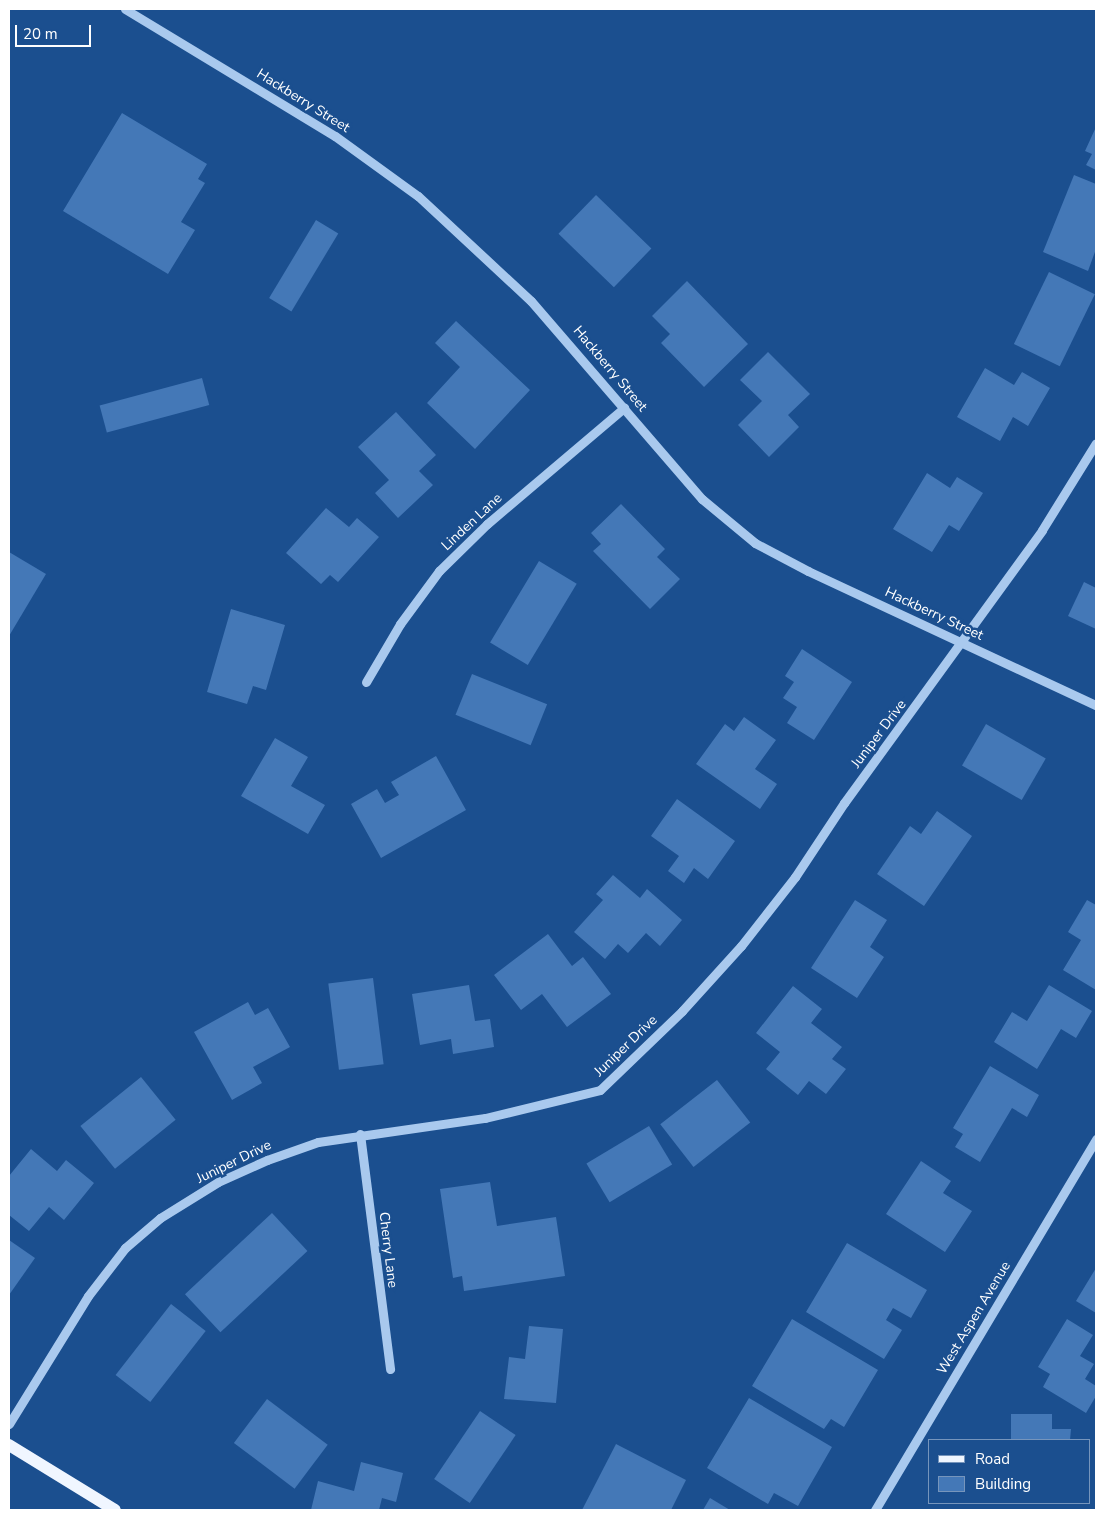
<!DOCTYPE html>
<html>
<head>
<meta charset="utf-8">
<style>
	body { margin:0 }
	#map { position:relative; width:1105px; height:1519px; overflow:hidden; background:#1b4f8f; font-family:"Nunito Sans",sans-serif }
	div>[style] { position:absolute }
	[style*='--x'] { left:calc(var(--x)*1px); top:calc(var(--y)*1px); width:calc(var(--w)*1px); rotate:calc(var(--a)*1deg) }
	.building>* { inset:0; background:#4478b7; transform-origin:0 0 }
	.minor>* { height:9px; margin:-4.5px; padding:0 4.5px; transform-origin:4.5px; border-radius:4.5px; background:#a9c9ee }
	.major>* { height:12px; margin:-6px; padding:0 6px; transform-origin:6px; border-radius:6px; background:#f0f6ff }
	span { translate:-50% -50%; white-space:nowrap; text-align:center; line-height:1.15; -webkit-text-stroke:5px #1b4f8f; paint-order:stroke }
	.street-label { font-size:14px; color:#fff }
	.frame { position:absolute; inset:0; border:10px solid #fff; pointer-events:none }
	.legend { position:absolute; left:928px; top:1439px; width:162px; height:65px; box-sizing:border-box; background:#1b4f8f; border:1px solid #7695bc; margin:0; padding:6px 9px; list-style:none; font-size:15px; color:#fff }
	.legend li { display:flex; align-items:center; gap:10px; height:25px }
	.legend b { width:25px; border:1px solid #7695bc }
	.scale { position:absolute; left:15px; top:25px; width:76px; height:22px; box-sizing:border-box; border:2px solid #fff; border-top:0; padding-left:6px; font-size:15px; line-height:18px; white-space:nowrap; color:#fff; -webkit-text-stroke:4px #1b4f8f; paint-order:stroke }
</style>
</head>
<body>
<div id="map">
	<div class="building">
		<div style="clip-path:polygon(122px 113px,207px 164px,198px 179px,205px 183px,181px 222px,195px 230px,168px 274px,63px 211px)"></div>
		<div style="clip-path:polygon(1096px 127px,1096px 170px,1086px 165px,1092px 154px,1085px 151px)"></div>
		<div style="clip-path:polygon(1074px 175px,1096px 184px,1096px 249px,1088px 271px,1043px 252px)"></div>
		<div style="left:596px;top:195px;width:77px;height:54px;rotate:44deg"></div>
		<div style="left:316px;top:220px;width:26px;height:91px;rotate:31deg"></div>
		<div style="left:1049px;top:272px;width:51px;height:80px;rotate:26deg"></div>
		<div style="clip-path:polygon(687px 281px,748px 344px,704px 387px,661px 343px,670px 334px,652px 316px)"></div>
		<div style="clip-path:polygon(456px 321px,530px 390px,475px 449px,427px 403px,460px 367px,435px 343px)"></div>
		<div style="clip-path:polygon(768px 352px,810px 394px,788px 415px,799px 427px,769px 457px,738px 425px,762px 401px,740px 380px)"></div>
		<div style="clip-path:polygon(985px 368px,1014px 385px,1022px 372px,1050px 388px,1028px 426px,1013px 417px,1000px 441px,957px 417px)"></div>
		<div style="left:202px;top:378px;width:28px;height:106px;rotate:75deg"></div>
		<div style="clip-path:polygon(396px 412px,436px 455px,419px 471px,433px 485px,398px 518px,375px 493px,389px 480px,358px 447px)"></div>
		<div style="clip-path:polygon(927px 473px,950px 488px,957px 477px,983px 493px,959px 531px,949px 525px,932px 552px,893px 529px)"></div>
		<div style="clip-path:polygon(621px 504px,665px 549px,657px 557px,680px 579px,650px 609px,593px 551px,601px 544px,591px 533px)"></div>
		<div style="clip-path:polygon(326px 508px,349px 527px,357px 518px,379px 537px,338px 582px,330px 575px,321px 584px,286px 553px)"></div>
		<div style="clip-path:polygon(9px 552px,46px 574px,9px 636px)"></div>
		<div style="left:539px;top:561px;width:44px;height:95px;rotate:31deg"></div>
		<div style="clip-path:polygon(1084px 582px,1096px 588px,1096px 629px,1068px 616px)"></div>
		<div style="clip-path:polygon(231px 609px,285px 625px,266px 690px,253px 686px,247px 704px,207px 692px)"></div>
		<div style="clip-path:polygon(802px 649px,852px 682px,814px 740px,787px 723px,797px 707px,783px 698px,794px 682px,785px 676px)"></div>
		<div style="left:472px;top:674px;width:81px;height:44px;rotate:22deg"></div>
		<div style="clip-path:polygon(744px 717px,776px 740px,755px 769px,777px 784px,760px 809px,696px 764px,725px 724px,734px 731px)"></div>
		<div style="left:986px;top:724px;width:69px;height:48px;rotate:30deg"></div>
		<div style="clip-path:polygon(275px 738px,308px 757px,291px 786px,325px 805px,308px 834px,241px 796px)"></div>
		<div style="clip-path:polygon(436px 756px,466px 810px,381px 858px,351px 804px,377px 789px,385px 803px,399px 795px,391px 782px)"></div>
		<div style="clip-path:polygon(677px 799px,735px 841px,708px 879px,694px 868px,684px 883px,668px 871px,679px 856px,651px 836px)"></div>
		<div style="clip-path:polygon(937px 811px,972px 836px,924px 906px,877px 874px,910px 826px,921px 834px)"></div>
		<div style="clip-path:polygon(613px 875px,640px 898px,647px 889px,682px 920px,660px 946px,646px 933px,628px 953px,618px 944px,605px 959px,574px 932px,603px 900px,596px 894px)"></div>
		<div style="clip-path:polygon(855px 900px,887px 920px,870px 947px,884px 957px,857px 998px,811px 968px)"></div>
		<div style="clip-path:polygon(1087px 900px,1096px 905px,1096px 990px,1063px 970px,1081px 940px,1068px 932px)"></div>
		<div style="clip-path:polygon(548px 934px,572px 966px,583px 957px,611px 994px,567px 1027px,542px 994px,521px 1010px,494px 975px)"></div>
		<div style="left:373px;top:978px;width:87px;height:45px;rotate:83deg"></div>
		<div style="clip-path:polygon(469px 985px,475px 1021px,490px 1019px,494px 1047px,453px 1054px,451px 1039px,420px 1045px,412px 994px)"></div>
		<div style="clip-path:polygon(1049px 985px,1092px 1011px,1076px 1038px,1061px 1029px,1037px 1069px,994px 1042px,1012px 1012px,1027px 1021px)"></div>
		<div style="clip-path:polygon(793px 986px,822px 1009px,811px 1023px,842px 1047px,832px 1059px,846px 1069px,826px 1094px,809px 1081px,798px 1095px,766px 1069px,780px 1052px,756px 1033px)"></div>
		<div style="clip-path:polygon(248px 1002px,255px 1015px,268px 1008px,290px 1047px,253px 1067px,262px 1083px,232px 1100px,194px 1032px)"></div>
		<div style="clip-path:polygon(990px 1066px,1039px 1095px,1027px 1117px,1012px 1108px,980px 1162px,955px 1147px,963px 1134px,953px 1128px)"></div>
		<div style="left:141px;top:1077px;width:55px;height:78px;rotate:51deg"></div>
		<div style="left:717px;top:1080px;width:54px;height:72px;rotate:52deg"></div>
		<div style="left:649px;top:1126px;width:45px;height:73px;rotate:59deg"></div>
		<div style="clip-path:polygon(31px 1149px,57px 1171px,66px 1160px,94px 1183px,64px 1220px,49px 1207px,29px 1231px,9px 1215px,9px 1176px)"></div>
		<div style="clip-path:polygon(921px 1161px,951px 1181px,943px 1193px,972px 1211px,945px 1252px,886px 1214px)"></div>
		<div style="clip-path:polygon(490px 1182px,497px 1226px,556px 1217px,565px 1276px,464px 1291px,462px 1276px,453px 1278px,440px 1189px)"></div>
		<div style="left:272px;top:1213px;width:52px;height:119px;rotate:47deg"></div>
		<div style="clip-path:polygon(9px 1240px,35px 1258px,9px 1295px)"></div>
		<div style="clip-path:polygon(847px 1243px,927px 1290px,911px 1318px,893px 1308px,886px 1320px,902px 1330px,884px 1359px,806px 1312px)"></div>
		<div style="clip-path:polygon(1096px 1268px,1096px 1313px,1076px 1301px)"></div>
		<div style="left:171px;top:1304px;width:44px;height:90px;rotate:38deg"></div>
		<div style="clip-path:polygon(792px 1319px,878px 1370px,844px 1427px,831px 1419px,824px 1429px,752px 1386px)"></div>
		<div style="clip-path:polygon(1067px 1319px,1093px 1335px,1080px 1356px,1094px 1364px,1085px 1379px,1096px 1386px,1096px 1396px,1086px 1413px,1043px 1387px,1050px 1374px,1038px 1367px)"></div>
		<div style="clip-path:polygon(529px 1326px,563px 1329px,556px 1403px,504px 1399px,509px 1357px,525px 1359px)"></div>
		<div style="clip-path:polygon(749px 1398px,832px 1447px,798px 1506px,774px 1493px,768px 1504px,707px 1468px)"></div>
		<div style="left:267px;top:1399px;width:76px;height:55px;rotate:37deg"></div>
		<div style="left:480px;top:1411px;width:43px;height:82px;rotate:34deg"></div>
		<div style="clip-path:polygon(1011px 1414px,1052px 1414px,1052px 1429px,1071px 1429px,1070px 1440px,1011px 1440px)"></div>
		<div style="clip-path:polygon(616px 1444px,686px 1480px,671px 1510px,582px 1510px)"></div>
		<div style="clip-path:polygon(361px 1462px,403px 1473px,396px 1502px,382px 1498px,379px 1510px,311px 1510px,318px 1481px,354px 1491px)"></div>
		<div style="clip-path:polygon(710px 1498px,730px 1510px,703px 1510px)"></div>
	</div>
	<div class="minor">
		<div style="--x:125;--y:9;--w:245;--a:31.2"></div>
		<div style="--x:335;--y:136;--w:102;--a:35.9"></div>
		<div style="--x:418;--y:196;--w:154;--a:42.9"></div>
		<div style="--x:531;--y:301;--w:262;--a:49.2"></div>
		<div style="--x:702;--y:499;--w:69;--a:39.7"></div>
		<div style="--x:755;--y:543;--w:60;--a:27.8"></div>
		<div style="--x:808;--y:571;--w:318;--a:25"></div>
		<div style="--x:366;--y:682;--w:67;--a:-59.6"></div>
		<div style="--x:400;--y:624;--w:66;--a:-53.7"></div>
		<div style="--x:439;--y:571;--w:67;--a:-44.4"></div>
		<div style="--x:487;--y:524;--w:180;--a:-40.3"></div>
		<div style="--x:360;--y:1134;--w:237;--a:82.7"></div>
		<div style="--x:9;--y:1424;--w:150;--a:-58.3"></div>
		<div style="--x:88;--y:1296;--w:61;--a:-52.4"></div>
		<div style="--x:125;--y:1248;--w:46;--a:-40.6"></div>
		<div style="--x:160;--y:1218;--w:68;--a:-31.8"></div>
		<div style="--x:218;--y:1182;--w:54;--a:-24.2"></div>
		<div style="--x:267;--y:1160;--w:54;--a:-19.4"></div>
		<div style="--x:318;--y:1142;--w:169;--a:-8.2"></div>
		<div style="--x:485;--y:1118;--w:118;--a:-13.7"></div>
		<div style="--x:600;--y:1090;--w:114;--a:-43.9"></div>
		<div style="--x:682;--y:1011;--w:88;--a:-47.8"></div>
		<div style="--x:741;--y:946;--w:88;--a:-52"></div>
		<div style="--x:795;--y:877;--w:89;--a:-56.5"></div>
		<div style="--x:844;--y:803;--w:337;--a:-54"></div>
		<div style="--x:1042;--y:530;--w:102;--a:-58.2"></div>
		<div style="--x:875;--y:1510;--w:432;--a:-59.2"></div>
	</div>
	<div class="major">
		<div style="--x:9;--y:1445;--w:124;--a:31.5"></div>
	</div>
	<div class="street-label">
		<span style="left:303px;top:101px;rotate:32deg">Hackberry Street</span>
		<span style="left:610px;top:369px;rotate:50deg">Hackberry Street</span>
		<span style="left:472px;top:522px;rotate:-43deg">Linden Lane</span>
		<span style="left:934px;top:614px;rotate:25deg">Hackberry Street</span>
		<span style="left:879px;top:734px;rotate:-53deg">Juniper Drive</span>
		<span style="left:626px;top:1046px;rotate:-44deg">Juniper Drive</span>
		<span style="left:234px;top:1162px;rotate:-26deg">Juniper Drive</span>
		<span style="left:388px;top:1250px;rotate:83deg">Cherry Lane</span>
		<span style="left:974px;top:1318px;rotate:-59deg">West Aspen Avenue</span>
	</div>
	<div class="frame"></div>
	<ul class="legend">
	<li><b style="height:6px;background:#f0f6ff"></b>Road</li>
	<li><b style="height:14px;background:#4478b7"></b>Building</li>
	</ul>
	<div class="scale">20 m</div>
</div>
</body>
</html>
